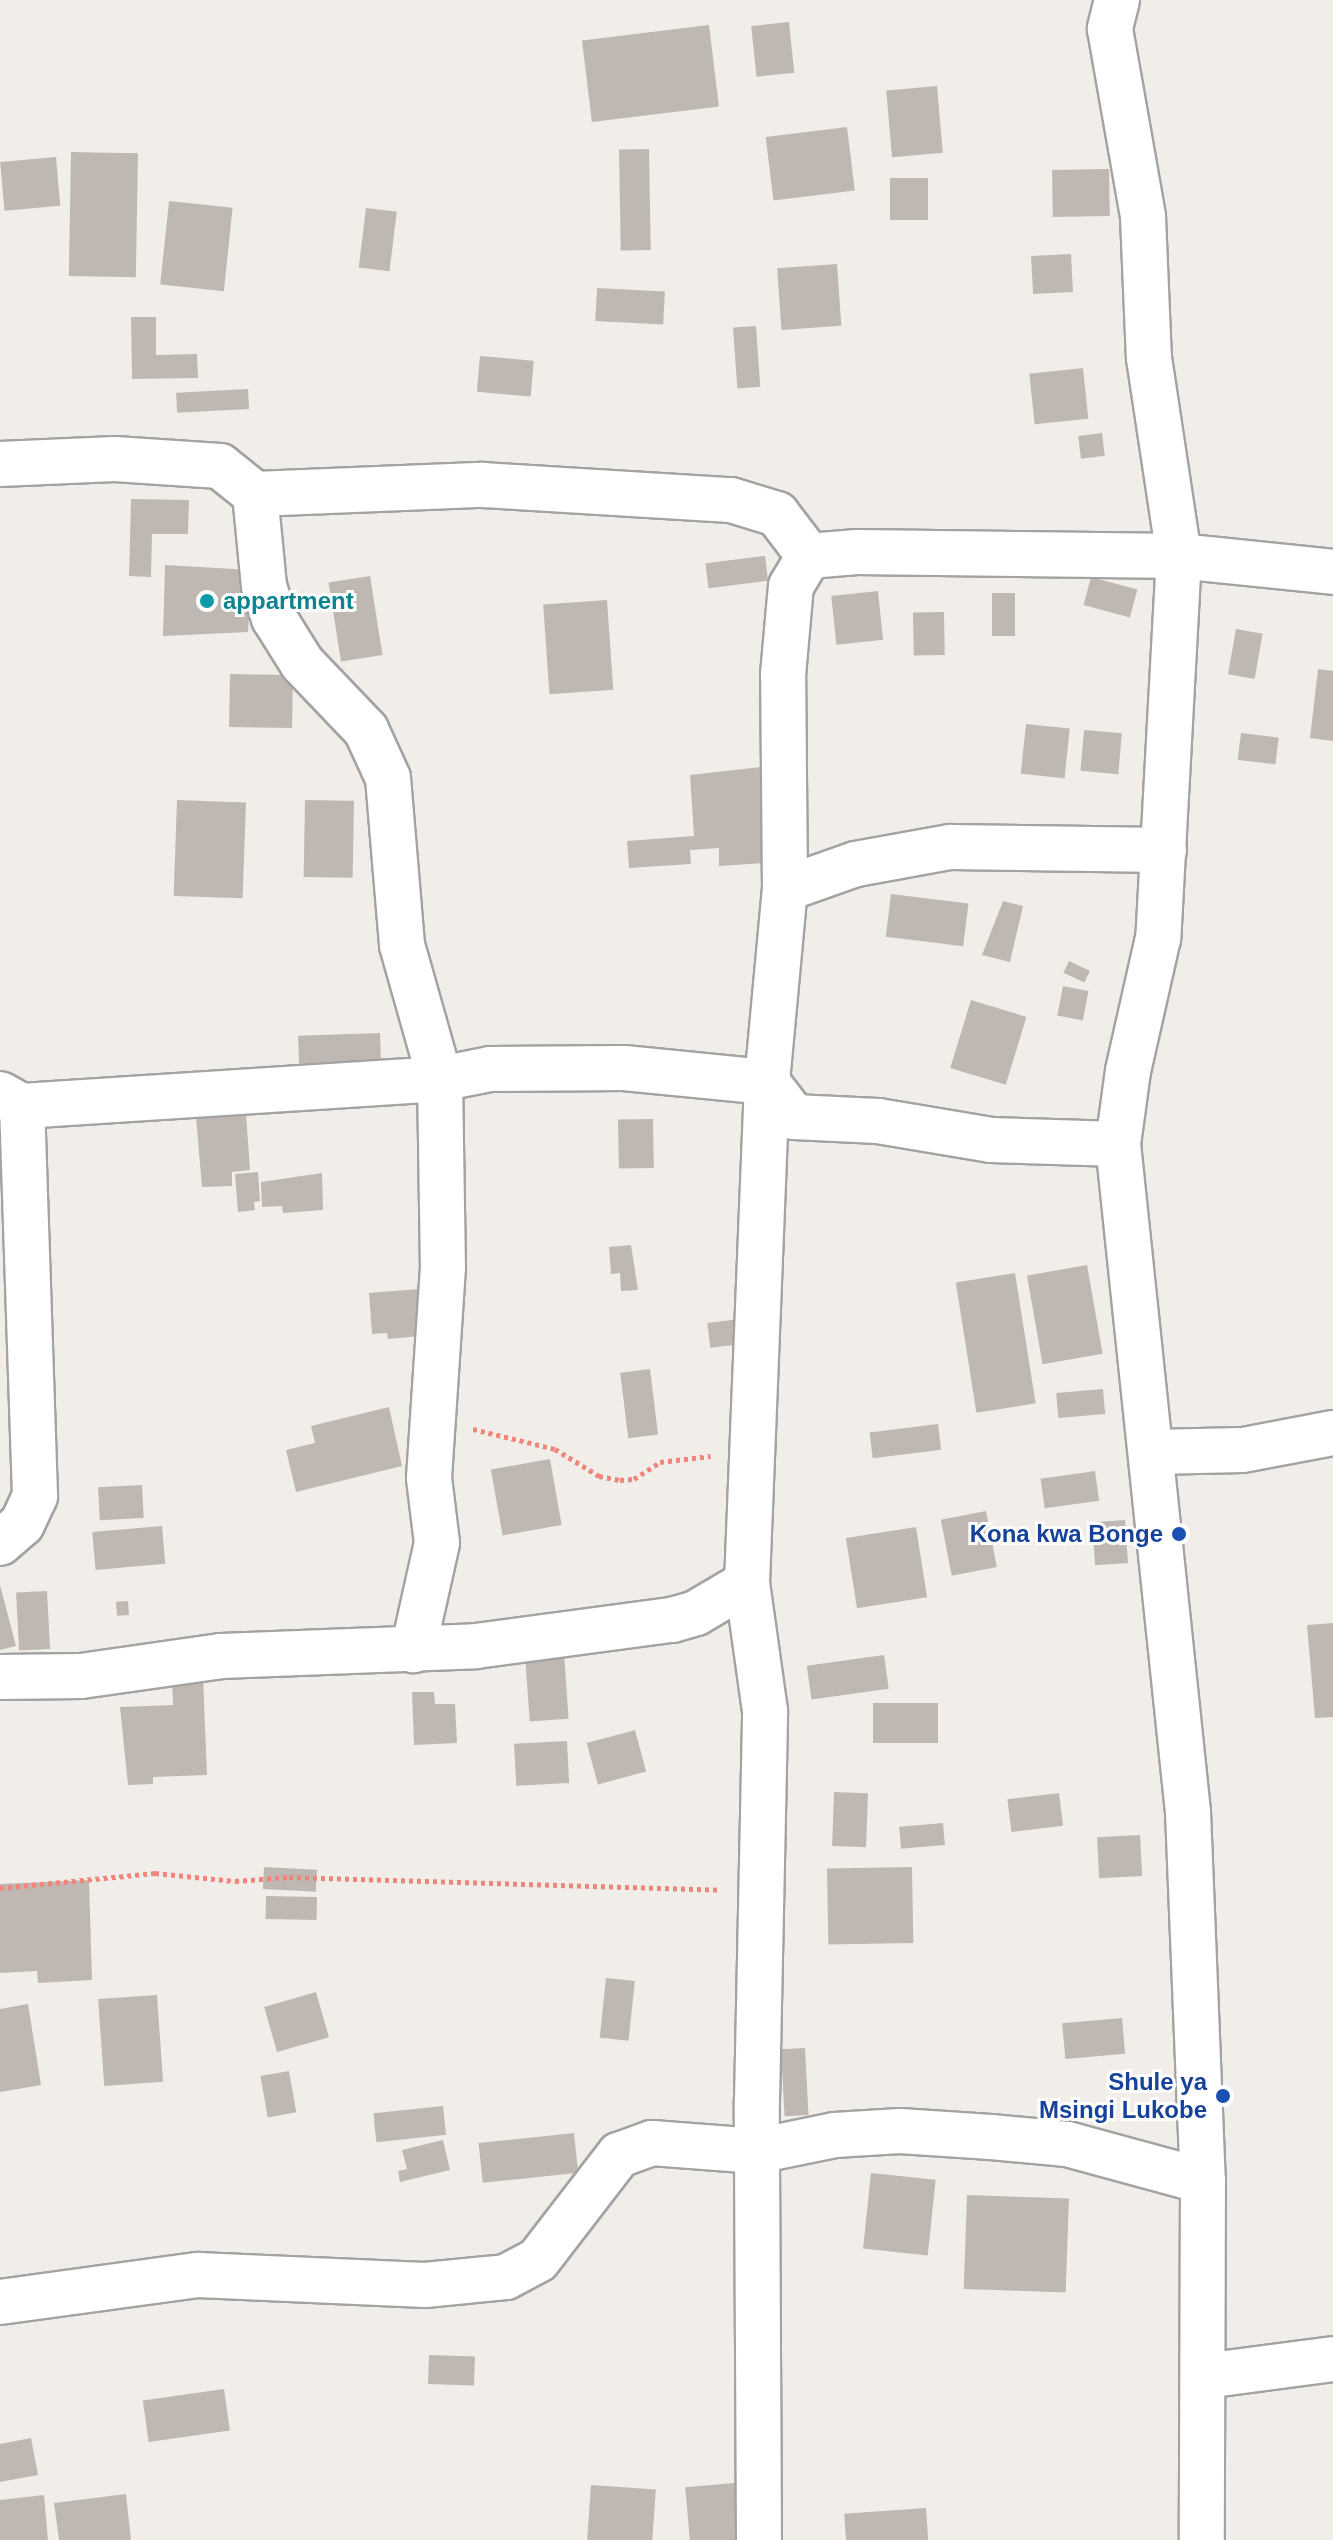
<!DOCTYPE html>
<html>
<head>
<meta charset="utf-8">
<style>
	body { margin:0 }
	#map { position:relative; width:1333px; height:2540px; overflow:hidden; background:#f1eee9; font-family:Arial,sans-serif }
	div>[style] { position:absolute }
	[style*='--x'] { left:calc(var(--x)*1px); top:calc(var(--y)*1px); width:calc(var(--w)*1px); rotate:calc(var(--a)*1deg) }
	.building>* { inset:0; background:#bfb8b2; transform-origin:0 0 }
	.path>* { height:5px; margin-top:-2.5px; transform-origin:0; background:repeating-linear-gradient(90deg,#f0857c 0 4px,transparent 0 8px) }
	.roads { filter:drop-shadow(2px 0 #a3a3a3) drop-shadow(-2px 0 #a3a3a3) drop-shadow(0 2px #a3a3a3) drop-shadow(0 -2px #a3a3a3) }
	.minor>* { height:44px; margin:-22px; padding:0 22px; transform-origin:22px; border-radius:22px; background:#fff }
	.dots>* { width:22px; height:22px; translate:-50% -50%; box-sizing:border-box; border:4px solid #fff; border-radius:50% }
	span { translate:-50% -50%; white-space:nowrap; text-align:center; line-height:1.15; -webkit-text-stroke:6px #fff; paint-order:stroke }
	.culture-label { font-size:24px; color:#0d838f; font-weight:700 }
	.left { translate:0 -50%; text-align:left }
	.transit-label { font-size:24px; color:#164399; font-weight:700 }
	.right { translate:-100% -50%; text-align:right }
</style>
</head>
<body>
<div id="map">
	<div class="building">
		<div style="left:789px;top:22px;width:51px;height:38px;rotate:84deg"></div>
		<div style="left:709px;top:25px;width:82px;height:128px;rotate:83deg"></div>
		<div style="left:937px;top:86px;width:67px;height:51px;rotate:85deg"></div>
		<div style="left:847px;top:127px;width:64px;height:82px;rotate:83deg"></div>
		<div style="left:649px;top:149px;width:101px;height:30px;rotate:89deg"></div>
		<div style="left:71px;top:152px;width:67px;height:124px;rotate:1deg"></div>
		<div style="left:56px;top:157px;width:49px;height:56px;rotate:85deg"></div>
		<div style="left:1109px;top:169px;width:47px;height:57px;rotate:89deg"></div>
		<div style="left:928px;top:178px;width:42px;height:38px;rotate:90deg"></div>
		<div style="left:169px;top:201px;width:64px;height:84px;rotate:6deg"></div>
		<div style="left:366px;top:208px;width:31px;height:60px;rotate:7deg"></div>
		<div style="left:1071px;top:254px;width:38px;height:40px;rotate:87deg"></div>
		<div style="left:837px;top:264px;width:62px;height:60px;rotate:86deg"></div>
		<div style="left:597px;top:288px;width:68px;height:33px;rotate:3deg"></div>
		<div style="clip-path:polygon(131px 317px,156px 317px,156px 355px,197px 354px,198px 378px,132px 379px)"></div>
		<div style="left:756px;top:326px;width:61px;height:23px;rotate:86deg"></div>
		<div style="left:480px;top:356px;width:54px;height:36px;rotate:5deg"></div>
		<div style="left:1083px;top:368px;width:51px;height:54px;rotate:84deg"></div>
		<div style="left:248px;top:389px;width:20px;height:72px;rotate:87deg"></div>
		<div style="left:1102px;top:433px;width:23px;height:24px;rotate:83deg"></div>
		<div style="clip-path:polygon(131px 499px,189px 500px,188px 534px,152px 534px,151px 577px,129px 576px)"></div>
		<div style="left:765px;top:556px;width:25px;height:60px;rotate:83deg"></div>
		<div style="clip-path:polygon(165px 565px,252px 570px,248px 632px,163px 636px)"></div>
		<div style="left:370px;top:576px;width:80px;height:42px;rotate:81deg"></div>
		<div style="left:1091px;top:577px;width:48px;height:29px;rotate:15deg"></div>
		<div style="left:878px;top:591px;width:49px;height:47px;rotate:84deg"></div>
		<div style="left:992px;top:593px;width:23px;height:43px"></div>
		<div style="left:607px;top:600px;width:90px;height:64px;rotate:86deg"></div>
		<div style="left:944px;top:612px;width:43px;height:31px;rotate:89deg"></div>
		<div style="left:1236px;top:629px;width:27px;height:46px;rotate:10deg"></div>
		<div style="clip-path:polygon(1318px 669px,1333px 671px,1333px 741px,1310px 738px)"></div>
		<div style="left:230px;top:674px;width:63px;height:53px;rotate:1deg"></div>
		<div style="left:1026px;top:724px;width:44px;height:50px;rotate:6deg"></div>
		<div style="left:1084px;top:730px;width:38px;height:41px;rotate:5deg"></div>
		<div style="left:1241px;top:733px;width:38px;height:27px;rotate:7deg"></div>
		<div style="clip-path:polygon(761px 767px,763px 798px,793px 861px,719px 866px,719px 848px,690px 850px,691px 864px,629px 868px,627px 841px,694px 836px,690px 775px)"></div>
		<div style="left:177px;top:800px;width:69px;height:96px;rotate:2deg"></div>
		<div style="left:305px;top:800px;width:49px;height:77px;rotate:1deg"></div>
		<div style="left:891px;top:894px;width:78px;height:43px;rotate:7deg"></div>
		<div style="clip-path:polygon(1003px 901px,1023px 906px,1010px 962px,982px 955px)"></div>
		<div style="left:1069px;top:961px;width:23px;height:13px;rotate:25deg"></div>
		<div style="left:1063px;top:986px;width:26px;height:30px;rotate:11deg"></div>
		<div style="left:971px;top:1000px;width:58px;height:71px;rotate:17deg"></div>
		<div style="left:380px;top:1033px;width:28px;height:82px;rotate:88deg"></div>
		<div style="clip-path:polygon(246px 1113px,250px 1170px,232px 1172px,232px 1186px,202px 1187px,196px 1117px)"></div>
		<div style="left:653px;top:1119px;width:49px;height:35px;rotate:89deg"></div>
		<div style="clip-path:polygon(258px 1172px,260px 1201px,254px 1202px,255px 1210px,238px 1212px,235px 1174px)"></div>
		<div style="clip-path:polygon(322px 1173px,323px 1210px,283px 1213px,282px 1206px,262px 1207px,261px 1182px)"></div>
		<div style="clip-path:polygon(631px 1245px,638px 1290px,621px 1291px,620px 1273px,611px 1274px,609px 1247px)"></div>
		<div style="left:1087px;top:1265px;width:90px;height:61px;rotate:80deg"></div>
		<div style="left:1015px;top:1273px;width:132px;height:60px;rotate:81deg"></div>
		<div style="clip-path:polygon(419px 1289px,421px 1336px,388px 1339px,387px 1333px,372px 1334px,369px 1293px)"></div>
		<div style="left:748px;top:1318px;width:25px;height:41px;rotate:83deg"></div>
		<div style="left:650px;top:1369px;width:66px;height:30px;rotate:83deg"></div>
		<div style="left:1103px;top:1389px;width:25px;height:47px;rotate:85deg"></div>
		<div style="clip-path:polygon(389px 1407px,402px 1466px,296px 1492px,286px 1450px,315px 1443px,311px 1426px)"></div>
		<div style="left:938px;top:1424px;width:26px;height:69px;rotate:83deg"></div>
		<div style="left:550px;top:1459px;width:67px;height:60px;rotate:80deg"></div>
		<div style="left:1095px;top:1471px;width:30px;height:55px;rotate:82deg"></div>
		<div style="left:142px;top:1485px;width:33px;height:44px;rotate:87deg"></div>
		<div style="left:986px;top:1511px;width:57px;height:46px;rotate:79deg"></div>
		<div style="left:1125px;top:1520px;width:43px;height:33px;rotate:86deg"></div>
		<div style="left:162px;top:1526px;width:38px;height:70px;rotate:85deg"></div>
		<div style="left:916px;top:1527px;width:71px;height:71px;rotate:81deg"></div>
		<div style="clip-path:polygon(0 1585px,16px 1646px,0 1650px)"></div>
		<div style="left:47px;top:1591px;width:58px;height:31px;rotate:87deg"></div>
		<div style="left:128px;top:1601px;width:14px;height:12px;rotate:86deg"></div>
		<div style="clip-path:polygon(1333px 1623px,1333px 1717px,1315px 1718px,1307px 1625px)"></div>
		<div style="left:564px;top:1653px;width:66px;height:39px;rotate:86deg"></div>
		<div style="left:884px;top:1655px;width:34px;height:78px;rotate:82deg"></div>
		<div style="clip-path:polygon(203px 1676px,207px 1775px,153px 1777px,153px 1784px,128px 1785px,120px 1707px,173px 1705px,172px 1677px)"></div>
		<div style="clip-path:polygon(412px 1692px,434px 1692px,435px 1704px,455px 1704px,457px 1743px,414px 1745px)"></div>
		<div style="left:938px;top:1703px;width:40px;height:65px;rotate:90deg"></div>
		<div style="left:635px;top:1730px;width:43px;height:50px;rotate:75deg"></div>
		<div style="left:567px;top:1741px;width:42px;height:53px;rotate:87deg"></div>
		<div style="left:834px;top:1792px;width:34px;height:54px;rotate:2deg"></div>
		<div style="left:1059px;top:1793px;width:33px;height:52px;rotate:83deg"></div>
		<div style="left:943px;top:1823px;width:22px;height:44px;rotate:85deg"></div>
		<div style="left:1140px;top:1835px;width:41px;height:43px;rotate:87deg"></div>
		<div style="left:264px;top:1867px;width:53px;height:22px;rotate:3deg"></div>
		<div style="left:912px;top:1867px;width:76px;height:85px;rotate:89deg"></div>
		<div style="clip-path:polygon(89px 1880px,92px 1980px,38px 1983px,37px 1971px,0 1973px,0 1884px)"></div>
		<div style="left:266px;top:1896px;width:51px;height:23px;rotate:1deg"></div>
		<div style="left:606px;top:1978px;width:29px;height:60px;rotate:6deg"></div>
		<div style="left:316px;top:1992px;width:47px;height:54px;rotate:74deg"></div>
		<div style="left:157px;top:1995px;width:87px;height:59px;rotate:86deg"></div>
		<div style="clip-path:polygon(28px 2004px,41px 2085px,0 2092px,0 2009px)"></div>
		<div style="left:1122px;top:2018px;width:36px;height:60px;rotate:85deg"></div>
		<div style="left:805px;top:2048px;width:67px;height:24px;rotate:87deg"></div>
		<div style="left:289px;top:2071px;width:42px;height:29px;rotate:80deg"></div>
		<div style="left:443px;top:2106px;width:29px;height:70px;rotate:84deg"></div>
		<div style="left:574px;top:2133px;width:40px;height:96px;rotate:84deg"></div>
		<div style="clip-path:polygon(443px 2140px,450px 2170px,400px 2182px,398px 2171px,407px 2169px,402px 2150px)"></div>
		<div style="left:871px;top:2173px;width:65px;height:76px;rotate:6deg"></div>
		<div style="left:967px;top:2195px;width:102px;height:94px;rotate:2deg"></div>
		<div style="left:429px;top:2355px;width:46px;height:29px;rotate:2deg"></div>
		<div style="left:224px;top:2389px;width:42px;height:82px;rotate:82deg"></div>
		<div style="clip-path:polygon(31px 2438px,38px 2475px,0 2482px,0 2444px)"></div>
		<div style="left:745px;top:2482px;width:58px;height:60px;rotate:85deg"></div>
		<div style="left:591px;top:2485px;width:65px;height:55px;rotate:4deg"></div>
		<div style="clip-path:polygon(126px 2494px,131px 2540px,59px 2540px,54px 2503px)"></div>
		<div style="clip-path:polygon(44px 2495px,48px 2540px,0 2540px,0 2500px)"></div>
		<div style="left:926px;top:2508px;width:32px;height:82px;rotate:86deg"></div>
	</div>
	<div class="path">
		<div style="--x:473;--y:1429;--w:84;--a:13.7"></div>
		<div style="--x:555;--y:1449;--w:52;--a:31.5"></div>
		<div style="--x:599;--y:1476;--w:21;--a:11"></div>
		<div style="--x:620;--y:1480;--w:14;--a:-4"></div>
		<div style="--x:634;--y:1479;--w:31;--a:-33"></div>
		<div style="--x:660;--y:1462;--w:51;--a:-6.7"></div>
		<div style="--x:0;--y:1888;--w:156;--a:-5.5"></div>
		<div style="--x:155;--y:1873;--w:80;--a:5.7"></div>
		<div style="--x:235;--y:1881;--w:54;--a:-4.2"></div>
		<div style="--x:289;--y:1877;--w:432;--a:1.7"></div>
	</div>
	<div class="roads">
		<div class="minor">
			<div style="--x:1117;--y:0;--w:30;--a:104"></div>
			<div style="--x:1110;--y:29;--w:191;--a:80"></div>
			<div style="--x:1143;--y:217;--w:141;--a:87.6"></div>
			<div style="--x:1149;--y:358;--w:200;--a:81.4"></div>
			<div style="--x:1179;--y:556;--w:383;--a:93.1"></div>
			<div style="--x:1158;--y:938;--w:136;--a:102.7"></div>
			<div style="--x:1128;--y:1071;--w:74;--a:97.8"></div>
			<div style="--x:1118;--y:1144;--w:672;--a:84.02"></div>
			<div style="--x:1188;--y:1812;--w:369;--a:87.7"></div>
			<div style="--x:1203;--y:2181;--w:359;--a:90.2"></div>
			<div style="--x:0;--y:464;--w:115;--a:-2.5"></div>
			<div style="--x:115;--y:459;--w:105;--a:3.8"></div>
			<div style="--x:220;--y:466;--w:45;--a:38.7"></div>
			<div style="--x:255;--y:494;--w:228;--a:-2.3"></div>
			<div style="--x:483;--y:485;--w:248;--a:3.5"></div>
			<div style="--x:731;--y:500;--w:48;--a:16.9"></div>
			<div style="--x:777;--y:514;--w:53;--a:52.7"></div>
			<div style="--x:255;--y:494;--w:92;--a:84.4"></div>
			<div style="--x:264;--y:586;--w:34;--a:73"></div>
			<div style="--x:274;--y:618;--w:53;--a:58.1"></div>
			<div style="--x:302;--y:663;--w:93;--a:46.3"></div>
			<div style="--x:366;--y:730;--w:53;--a:65.4"></div>
			<div style="--x:388;--y:778;--w:168;--a:85.2"></div>
			<div style="--x:402;--y:945;--w:139;--a:74.2"></div>
			<div style="--x:440;--y:1079;--w:188;--a:89.1"></div>
			<div style="--x:443;--y:1267;--w:211;--a:93.8"></div>
			<div style="--x:429;--y:1478;--w:65;--a:83"></div>
			<div style="--x:437;--y:1543;--w:110;--a:102.6"></div>
			<div style="--x:785;--y:889;--w:75;--a:-19.4"></div>
			<div style="--x:856;--y:864;--w:96;--a:-10.3"></div>
			<div style="--x:950;--y:847;--w:214;--a:0.8"></div>
			<div style="--x:0;--y:1094;--w:25;--a:29"></div>
			<div style="--x:22;--y:1106;--w:419;--a:-3.7"></div>
			<div style="--x:440;--y:1079;--w:51;--a:-11.3"></div>
			<div style="--x:490;--y:1069;--w:134;--a:-0.4"></div>
			<div style="--x:624;--y:1068;--w:144;--a:5.6"></div>
			<div style="--x:767;--y:1082;--w:44;--a:52.4"></div>
			<div style="--x:794;--y:1117;--w:84;--a:2.7"></div>
			<div style="--x:878;--y:1121;--w:115;--a:9.5"></div>
			<div style="--x:991;--y:1140;--w:127;--a:1.8"></div>
			<div style="--x:1153;--y:1452;--w:90;--a:-1.3"></div>
			<div style="--x:1243;--y:1450;--w:92;--a:-10.7"></div>
			<div style="--x:0;--y:1543;--w:29;--a:-41"></div>
			<div style="--x:22;--y:1524;--w:31;--a:-65"></div>
			<div style="--x:35;--y:1496;--w:390;--a:-91.9"></div>
			<div style="--x:0;--y:1677;--w:81;--a:-0.7"></div>
			<div style="--x:81;--y:1676;--w:141;--a:-8.1"></div>
			<div style="--x:221;--y:1656;--w:255;--a:-2.2"></div>
			<div style="--x:476;--y:1646;--w:198;--a:-7.6"></div>
			<div style="--x:672;--y:1620;--w:25;--a:-16"></div>
			<div style="--x:696;--y:1613;--w:59;--a:-30.5"></div>
			<div style="--x:0;--y:2302;--w:200;--a:-7.8"></div>
			<div style="--x:198;--y:2275;--w:227;--a:2.5"></div>
			<div style="--x:425;--y:2285;--w:81;--a:-5.6"></div>
			<div style="--x:506;--y:2277;--w:36;--a:-28"></div>
			<div style="--x:538;--y:2260;--w:133;--a:-52.4"></div>
			<div style="--x:619;--y:2155;--w:35;--a:-20"></div>
			<div style="--x:652;--y:2143;--w:105;--a:4.4"></div>
			<div style="--x:757;--y:2151;--w:80;--a:-11.6"></div>
			<div style="--x:835;--y:2135;--w:65;--a:-3.5"></div>
			<div style="--x:900;--y:2131;--w:91;--a:3.8"></div>
			<div style="--x:991;--y:2137;--w:76;--a:5.3"></div>
			<div style="--x:1067;--y:2144;--w:141;--a:15.2"></div>
			<div style="--x:1204;--y:2376;--w:130;--a:-7.5"></div>
			<div style="--x:759;--y:2540;--w:439;--a:-90.3"></div>
			<div style="--x:757;--y:2101;--w:390;--a:-88.8"></div>
			<div style="--x:765;--y:1711;--w:129;--a:-98"></div>
			<div style="--x:747;--y:1583;--w:501;--a:-87.71"></div>
			<div style="--x:767;--y:1082;--w:194;--a:-84.7"></div>
			<div style="--x:785;--y:889;--w:214;--a:-90.5"></div>
			<div style="--x:783;--y:675;--w:89;--a:-84.9"></div>
			<div style="--x:791;--y:586;--w:35;--a:-59"></div>
			<div style="--x:809;--y:556;--w:48;--a:-4.8"></div>
			<div style="--x:857;--y:552;--w:322;--a:0.7"></div>
			<div style="--x:1179;--y:556;--w:155;--a:5.9"></div>
		</div>
	</div>
	<div class="dots">
		<div style="left:207px;top:601px;background:#0f9aa8"></div>
		<div style="left:1179px;top:1534px;background:#1a4fb4"></div>
		<div style="left:1223px;top:2096px;background:#1a4fb4"></div>
	</div>
	<div class="culture-label">
		<span class="left" style="left:223px;top:601px">appartment</span>
	</div>
	<div class="transit-label">
		<span class="right" style="left:1163px;top:1534px">Kona kwa Bonge</span>
		<span class="right" style="left:1207px;top:2096px">Shule ya<br>Msingi Lukobe</span>
	</div>
</div>
</body>
</html>
